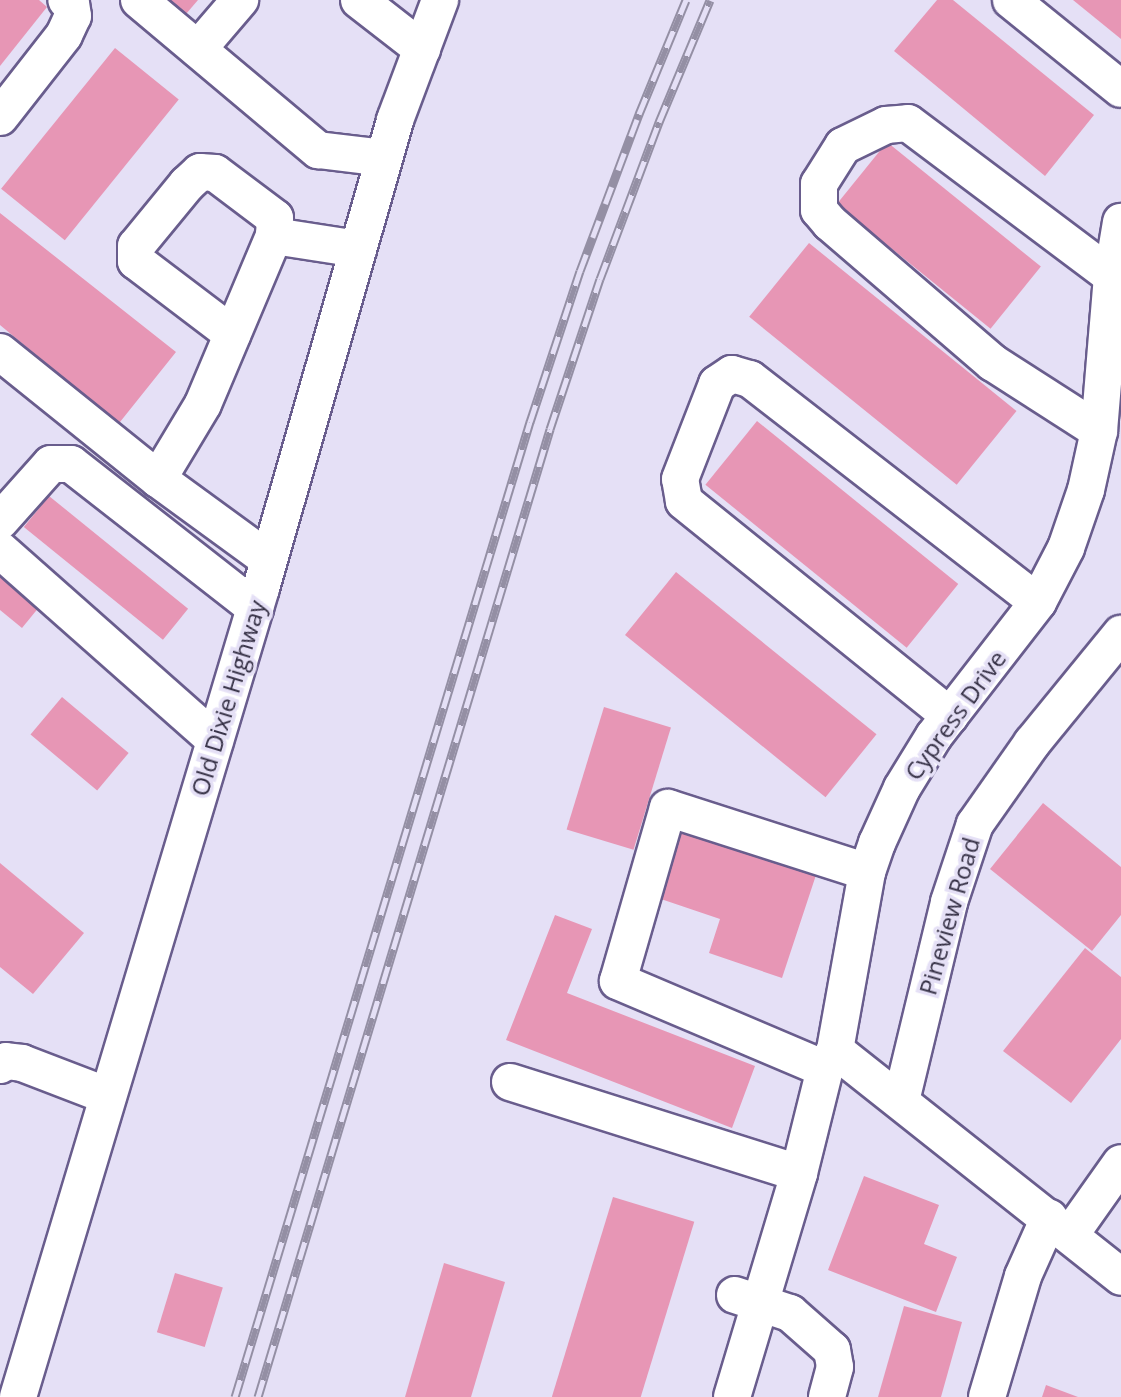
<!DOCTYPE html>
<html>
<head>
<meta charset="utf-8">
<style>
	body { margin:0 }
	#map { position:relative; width:1121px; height:1397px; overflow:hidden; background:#e5e0f6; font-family:"Open Sans",sans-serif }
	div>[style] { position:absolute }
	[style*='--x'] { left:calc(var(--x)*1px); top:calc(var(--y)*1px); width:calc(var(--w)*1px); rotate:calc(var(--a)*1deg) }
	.building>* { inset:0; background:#e796b5; transform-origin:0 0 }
	.roads { filter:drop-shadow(2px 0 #695d8d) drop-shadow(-2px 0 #695d8d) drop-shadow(0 2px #695d8d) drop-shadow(0 -2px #695d8d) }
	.minor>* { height:36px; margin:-18px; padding:0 18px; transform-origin:18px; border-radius:18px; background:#fff }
	.rail>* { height:9px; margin-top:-4.5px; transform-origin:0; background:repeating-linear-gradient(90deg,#e5e0f6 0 18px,#948fa4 0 36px); box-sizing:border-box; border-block:2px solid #948fa4 }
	span { translate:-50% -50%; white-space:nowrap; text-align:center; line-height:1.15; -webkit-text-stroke:7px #e5e0f6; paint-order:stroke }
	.street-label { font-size:24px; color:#353045 }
</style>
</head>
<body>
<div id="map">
	<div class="building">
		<div style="clip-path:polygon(0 0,39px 0,47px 7px,0 66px)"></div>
		<div style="clip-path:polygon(169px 0,198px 0,186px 14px)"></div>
		<div style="clip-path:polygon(937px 0,953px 0,1094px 115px,1045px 176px,894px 51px)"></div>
		<div style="clip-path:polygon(1073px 0,1121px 0,1121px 39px)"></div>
		<div style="left:115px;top:48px;width:82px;height:181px;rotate:39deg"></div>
		<div style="left:887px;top:142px;width:198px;height:80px;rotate:39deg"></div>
		<div style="clip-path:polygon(0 213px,176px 352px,116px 427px,78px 399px,83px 394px,0 325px)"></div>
		<div style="left:809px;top:243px;width:267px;height:95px;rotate:39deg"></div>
		<div style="left:757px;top:421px;width:259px;height:82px;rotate:39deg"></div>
		<div style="left:49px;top:496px;width:179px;height:40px;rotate:39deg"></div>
		<div style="left:676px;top:572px;width:258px;height:81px;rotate:39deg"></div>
		<div style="clip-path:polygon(0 573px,40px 606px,22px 628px,0 610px)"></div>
		<div style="left:62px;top:697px;width:87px;height:49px;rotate:40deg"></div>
		<div style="left:604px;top:707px;width:70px;height:128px;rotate:17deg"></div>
		<div style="clip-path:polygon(1043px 803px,1121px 867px,1121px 915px,1092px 951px,990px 869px)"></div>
		<div style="clip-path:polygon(675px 827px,816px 875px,782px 978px,709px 953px,720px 919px,652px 896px)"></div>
		<div style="clip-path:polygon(0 863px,84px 933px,33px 994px,0 967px)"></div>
		<div style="clip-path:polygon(555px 915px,592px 929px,567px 993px,755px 1066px,732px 1128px,506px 1040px)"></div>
		<div style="clip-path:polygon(1085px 948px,1121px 977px,1121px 1039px,1071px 1103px,1003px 1051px)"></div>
		<div style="clip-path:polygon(864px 1176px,939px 1205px,924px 1244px,957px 1257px,936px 1312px,828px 1270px)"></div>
		<div style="left:613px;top:1197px;width:85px;height:209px;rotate:17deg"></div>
		<div style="clip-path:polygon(444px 1263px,505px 1282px,471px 1397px,405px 1397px)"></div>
		<div style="left:175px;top:1273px;width:50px;height:62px;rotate:17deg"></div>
		<div style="clip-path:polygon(904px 1306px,962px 1322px,941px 1397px,878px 1397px)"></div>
		<div style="clip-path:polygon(1046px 1385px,1078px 1397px,1042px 1397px)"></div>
	</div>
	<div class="roads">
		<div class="minor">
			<div style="--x:139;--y:0;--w:234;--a:40"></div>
			<div style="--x:318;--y:150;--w:66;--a:6.9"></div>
			<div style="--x:359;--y:0;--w:80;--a:37.9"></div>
			<div style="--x:1011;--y:0;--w:141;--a:39"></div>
			<div style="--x:198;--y:49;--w:65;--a:-49.4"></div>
			<div style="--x:0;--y:117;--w:104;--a:-52"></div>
			<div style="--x:64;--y:35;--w:21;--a:-65"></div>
			<div style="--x:73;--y:16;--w:12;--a:-99"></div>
			<div style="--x:71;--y:4;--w:6;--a:-141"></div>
			<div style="--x:274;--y:236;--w:85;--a:8.8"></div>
			<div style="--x:0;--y:352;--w:203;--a:38.8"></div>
			<div style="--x:158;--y:479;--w:137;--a:36.1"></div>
			<div style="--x:1099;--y:431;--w:126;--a:-147.3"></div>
			<div style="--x:993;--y:363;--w:215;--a:-139.3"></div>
			<div style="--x:830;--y:223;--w:17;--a:-130"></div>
			<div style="--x:819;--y:210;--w:26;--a:-90"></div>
			<div style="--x:819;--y:184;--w:45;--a:-57.7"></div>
			<div style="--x:843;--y:146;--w:48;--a:-26"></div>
			<div style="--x:886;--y:125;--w:22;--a:-5"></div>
			<div style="--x:908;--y:123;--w:255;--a:36.9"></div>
			<div style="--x:158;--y:479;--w:87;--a:-59"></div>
			<div style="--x:203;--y:404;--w:182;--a:-67.1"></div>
			<div style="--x:274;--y:236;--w:18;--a:-87"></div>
			<div style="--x:275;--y:218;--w:75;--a:-143.1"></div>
			<div style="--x:215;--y:173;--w:15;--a:-176"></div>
			<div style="--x:200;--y:172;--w:18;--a:137"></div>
			<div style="--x:187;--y:184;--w:80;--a:129.4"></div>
			<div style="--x:136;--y:246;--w:15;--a:90"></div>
			<div style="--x:136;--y:261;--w:121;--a:37.2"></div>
			<div style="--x:0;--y:521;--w:76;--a:-48.2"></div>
			<div style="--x:51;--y:464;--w:20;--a:0"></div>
			<div style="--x:71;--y:464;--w:234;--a:38"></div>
			<div style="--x:0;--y:550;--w:287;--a:41.5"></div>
			<div style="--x:950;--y:716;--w:342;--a:-141.1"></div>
			<div style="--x:684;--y:501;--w:22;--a:-100"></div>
			<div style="--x:680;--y:479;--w:102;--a:-68.7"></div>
			<div style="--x:717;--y:384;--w:18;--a:-34"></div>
			<div style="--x:732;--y:374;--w:19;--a:16"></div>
			<div style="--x:750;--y:379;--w:364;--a:37.8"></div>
			<div style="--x:835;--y:1050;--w:365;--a:38.4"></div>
			<div style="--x:0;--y:1065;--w:7;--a:-34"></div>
			<div style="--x:6;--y:1061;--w:16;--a:7"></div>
			<div style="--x:22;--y:1063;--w:92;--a:21"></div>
			<div style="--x:825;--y:1069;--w:225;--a:-157"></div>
			<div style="--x:618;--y:981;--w:180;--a:-73.9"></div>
			<div style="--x:668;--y:808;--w:209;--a:17.8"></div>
			<div style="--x:510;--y:1082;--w:303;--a:17.5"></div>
			<div style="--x:901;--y:1101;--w:205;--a:-76.4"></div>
			<div style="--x:949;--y:902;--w:82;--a:-71.6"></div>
			<div style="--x:975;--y:824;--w:99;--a:-54.9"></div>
			<div style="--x:1032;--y:743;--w:141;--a:-50.8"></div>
			<div style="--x:1070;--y:1235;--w:88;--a:-54.7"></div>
			<div style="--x:735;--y:1295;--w:58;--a:18.1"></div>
			<div style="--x:790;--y:1313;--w:56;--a:41.4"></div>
			<div style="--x:832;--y:1350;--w:17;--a:80"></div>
			<div style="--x:835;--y:1367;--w:31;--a:105"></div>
			<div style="--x:18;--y:1397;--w:845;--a:-73.28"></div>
			<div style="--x:261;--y:588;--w:487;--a:-74"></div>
			<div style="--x:395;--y:120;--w:128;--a:-69.4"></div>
			<div style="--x:732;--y:1397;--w:234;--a:-73.3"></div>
			<div style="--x:799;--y:1173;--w:107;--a:-76"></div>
			<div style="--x:825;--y:1069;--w:21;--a:-62"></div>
			<div style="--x:835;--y:1050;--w:181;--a:-79.8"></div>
			<div style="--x:867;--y:872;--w:31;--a:-71"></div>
			<div style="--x:877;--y:843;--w:60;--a:-65.6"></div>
			<div style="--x:902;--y:788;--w:61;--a:-58.4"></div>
			<div style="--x:934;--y:736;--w:170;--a:-52.2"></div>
			<div style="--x:1038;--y:602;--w:61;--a:-62.6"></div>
			<div style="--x:1066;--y:548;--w:61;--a:-71"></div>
			<div style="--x:1086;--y:490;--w:60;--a:-77.6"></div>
			<div style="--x:1099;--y:431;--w:156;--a:-85.2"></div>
			<div style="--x:1112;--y:276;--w:55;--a:-80.5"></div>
			<div style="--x:987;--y:1397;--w:126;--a:-73.4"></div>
			<div style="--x:1023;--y:1276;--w:64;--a:-65.9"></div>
		</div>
	</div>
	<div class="rail">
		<div style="--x:235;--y:1397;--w:1019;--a:-73.17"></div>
		<div style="--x:530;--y:422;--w:159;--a:-71.7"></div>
		<div style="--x:580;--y:271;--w:168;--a:-69.4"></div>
		<div style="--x:639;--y:114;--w:123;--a:-67.6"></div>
		<div style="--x:258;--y:1397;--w:1011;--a:-73.21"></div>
		<div style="--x:550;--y:429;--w:158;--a:-71.6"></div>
		<div style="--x:600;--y:279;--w:168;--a:-69.4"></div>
		<div style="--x:659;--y:122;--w:132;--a:-67.3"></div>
	</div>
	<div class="street-label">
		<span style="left:228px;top:698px;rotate:-73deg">Old Dixie Highway</span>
		<span style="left:955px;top:715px;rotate:-54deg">Cypress Drive</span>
		<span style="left:949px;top:916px;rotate:-74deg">Pineview Road</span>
	</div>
</div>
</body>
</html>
